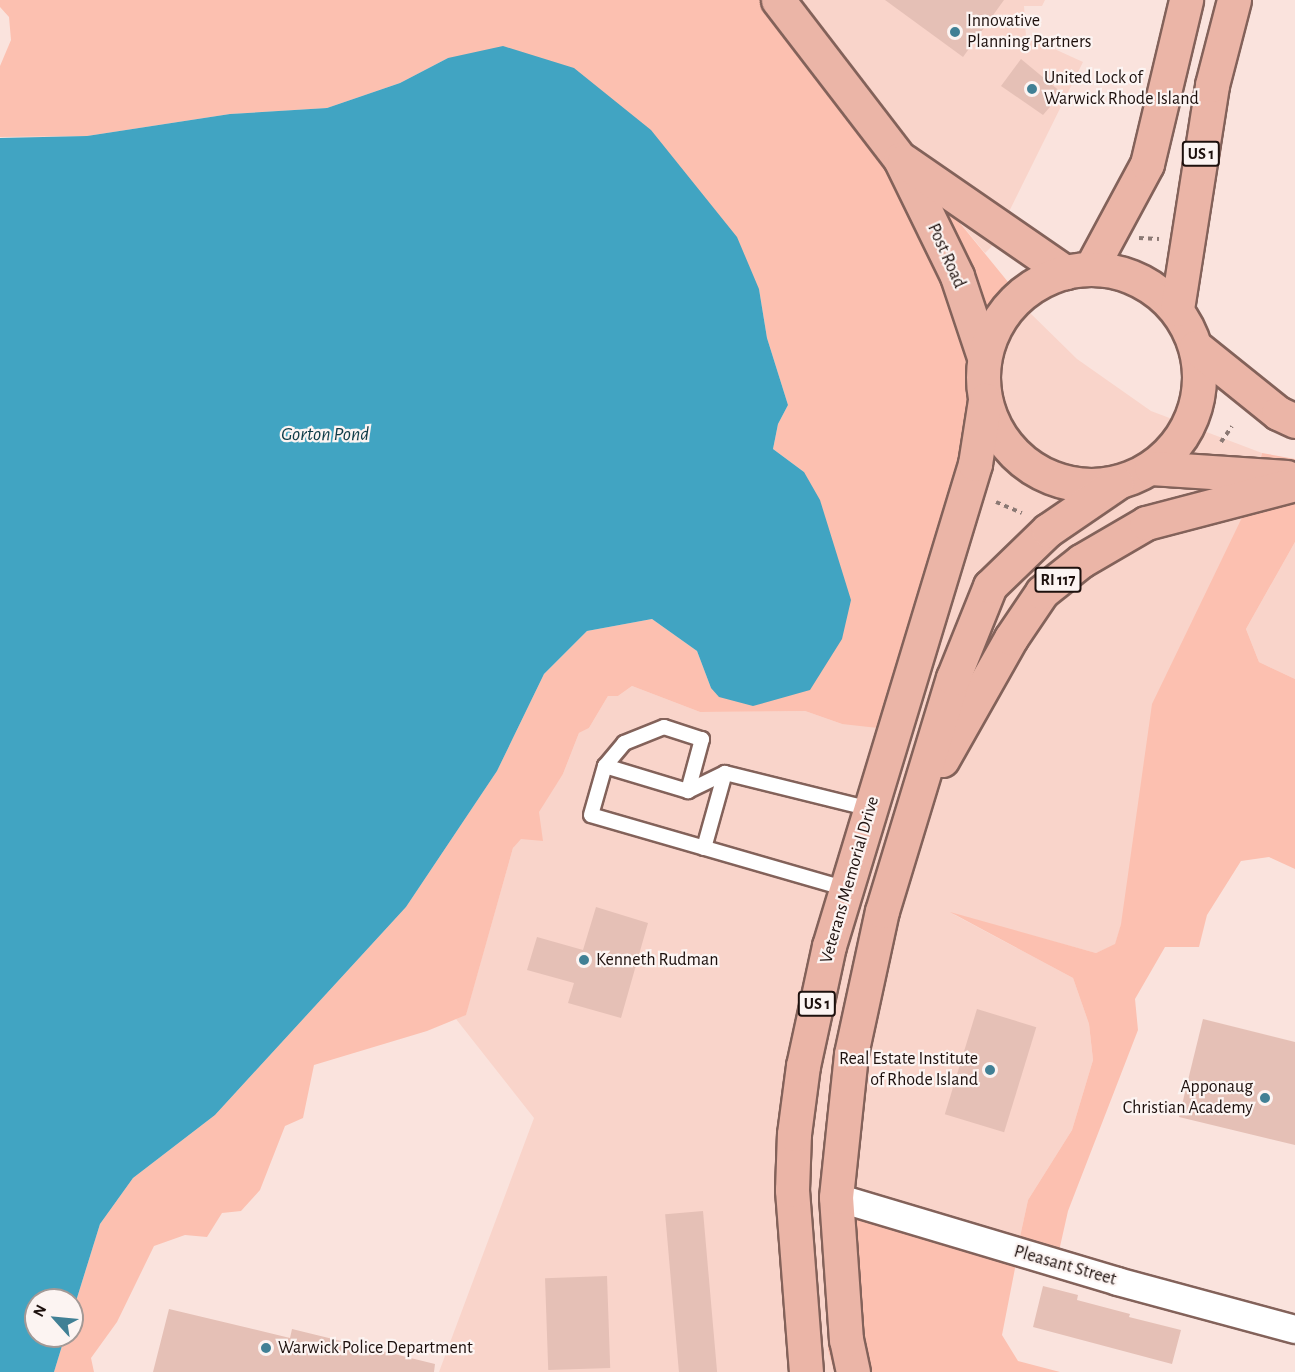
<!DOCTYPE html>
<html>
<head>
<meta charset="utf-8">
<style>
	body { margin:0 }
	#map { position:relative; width:1295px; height:1372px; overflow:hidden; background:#fae3dd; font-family:"Alegreya Sans",sans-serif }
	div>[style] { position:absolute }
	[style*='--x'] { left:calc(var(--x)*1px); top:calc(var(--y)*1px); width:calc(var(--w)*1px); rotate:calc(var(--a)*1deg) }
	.built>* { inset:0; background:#f9d4ca }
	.green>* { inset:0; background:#fcc0b0 }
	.water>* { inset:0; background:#41a4c2 }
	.building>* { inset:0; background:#e5c0b6; transform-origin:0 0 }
	.path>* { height:4px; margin-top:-2px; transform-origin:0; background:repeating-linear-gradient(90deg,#8b7974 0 4.5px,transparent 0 9px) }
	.roads { filter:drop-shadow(2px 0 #83625a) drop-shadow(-2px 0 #83625a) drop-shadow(0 2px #83625a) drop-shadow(0 -2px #83625a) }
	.service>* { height:14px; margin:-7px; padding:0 7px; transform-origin:7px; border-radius:7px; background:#fff }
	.minor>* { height:27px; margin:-13.5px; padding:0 13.5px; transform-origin:13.5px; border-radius:13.5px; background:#fff }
	.primary>* { height:33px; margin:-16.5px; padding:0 16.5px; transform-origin:16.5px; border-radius:16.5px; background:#ebb5a7 }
	.primary>.ring { margin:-16.5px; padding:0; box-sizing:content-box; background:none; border:33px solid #ebb5a7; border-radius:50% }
	.dots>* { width:16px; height:16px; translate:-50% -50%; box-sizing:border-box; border:3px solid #fcf4f2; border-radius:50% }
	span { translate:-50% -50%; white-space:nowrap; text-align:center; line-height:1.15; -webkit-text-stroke:4.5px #fcf4f2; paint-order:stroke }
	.shield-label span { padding:2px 4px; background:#fcf4f2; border:2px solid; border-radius:4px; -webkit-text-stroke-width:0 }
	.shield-label { font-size:16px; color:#1d100d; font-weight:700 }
	.poi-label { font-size:18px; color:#1d100d }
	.left { translate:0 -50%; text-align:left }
	.right { translate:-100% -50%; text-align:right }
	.street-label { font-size:18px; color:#1d100d }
	.water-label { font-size:20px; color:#0e3b48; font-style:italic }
	.north { position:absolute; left:24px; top:1288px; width:60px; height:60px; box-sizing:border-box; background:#fcf4f2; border:2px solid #a39996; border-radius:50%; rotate:297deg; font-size:16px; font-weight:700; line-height:24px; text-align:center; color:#1d100d }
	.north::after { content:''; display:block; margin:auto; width:21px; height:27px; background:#418095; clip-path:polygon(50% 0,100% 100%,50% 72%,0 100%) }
</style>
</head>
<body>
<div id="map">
	<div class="built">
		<div style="clip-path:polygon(778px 0,1045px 0,1042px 6px,1024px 6px,1026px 36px,1083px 62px,992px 246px,985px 253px)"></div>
		<div style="clip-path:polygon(1023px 306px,1077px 359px,1151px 411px,1262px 453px,1115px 945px,1096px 953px,953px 914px,1073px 978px,1089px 1024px,1093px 1060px,1072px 1130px,1028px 1200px,1018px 1246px,822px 1203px,828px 1350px,834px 1372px,439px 1372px,534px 1118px,456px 1019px,466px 1014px,513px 848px,563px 774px,579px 733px,589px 728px,608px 696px,618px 696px,632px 686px,700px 712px,805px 711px,842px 724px,955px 491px)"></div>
		<div style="clip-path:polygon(1295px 542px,1295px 679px,1259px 662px,1246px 629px)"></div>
	</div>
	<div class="green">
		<div style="clip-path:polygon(0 0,778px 0,1017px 293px,1023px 306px,955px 491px,896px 730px,842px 724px,805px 711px,700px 712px,632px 686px,618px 696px,608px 696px,589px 728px,579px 733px,563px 774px,539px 812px,543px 841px,521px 839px,513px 848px,466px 1015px,427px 1031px,314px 1065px,303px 1118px,285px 1126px,260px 1190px,241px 1211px,222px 1213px,207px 1237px,185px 1235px,154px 1246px,117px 1322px,91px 1358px,94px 1372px,54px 1372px,65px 1336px,72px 1336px,72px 1314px,100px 1224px,133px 1178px,215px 1115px,406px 907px,497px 771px,544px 674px,587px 631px,652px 619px,697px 651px,711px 688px,804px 472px,773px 449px,778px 424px,788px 405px,767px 338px,759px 289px,448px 58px,400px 83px,327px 108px,230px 114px,87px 136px,0 137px,0 66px,11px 40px,9px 17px,0 7px)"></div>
		<div style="clip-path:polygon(1262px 453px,1295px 459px,1295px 542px,1246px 629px,1259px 662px,1295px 679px,1295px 869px,1269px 857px,1241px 861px,1207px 915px,1199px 947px,1165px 947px,1135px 999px,1138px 1030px,1068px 1211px,1057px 1260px,1018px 1253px,1002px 1335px,1018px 1361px,1060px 1372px,834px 1372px,828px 1350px,822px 1203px,1018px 1246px,1028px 1200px,1072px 1130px,1093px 1060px,1089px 1024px,1073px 978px,950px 912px,1096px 953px,1115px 944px,1121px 924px,1152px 704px,1249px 503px)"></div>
	</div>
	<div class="water">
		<div style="clip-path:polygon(503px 46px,574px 68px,651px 130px,737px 237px,759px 289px,767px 338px,788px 405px,778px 424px,773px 449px,804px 472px,820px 500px,851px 600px,842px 639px,810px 690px,753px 706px,719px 697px,711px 688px,697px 651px,652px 619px,587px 631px,544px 674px,497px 771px,406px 907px,215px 1115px,133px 1178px,100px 1224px,72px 1314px,72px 1300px,36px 1300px,36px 1336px,65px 1336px,54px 1372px,0 1372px,0 138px,87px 136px,230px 114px,327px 108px,400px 83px,448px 58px)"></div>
	</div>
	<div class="building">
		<div style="clip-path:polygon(885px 0,1004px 0,963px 57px)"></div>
		<div style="clip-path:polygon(1021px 59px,1062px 93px,1043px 115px,1001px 86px)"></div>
		<div style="clip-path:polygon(596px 907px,648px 923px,621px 1018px,568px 1003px,574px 983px,527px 970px,537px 937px,583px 950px)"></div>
		<div style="left:977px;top:1009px;width:62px;height:110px;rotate:17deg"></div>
		<div style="clip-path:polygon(1203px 1019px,1295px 1042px,1295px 1145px,1179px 1117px)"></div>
		<div style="left:703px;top:1211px;width:162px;height:38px;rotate:85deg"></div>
		<div style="left:607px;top:1276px;width:92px;height:62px;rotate:88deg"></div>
		<div style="clip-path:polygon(1043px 1286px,1078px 1295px,1077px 1300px,1130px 1314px,1129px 1317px,1181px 1330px,1172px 1364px,1033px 1327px)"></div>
		<div style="clip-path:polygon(169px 1309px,290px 1338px,292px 1329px,435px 1364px,434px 1372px,153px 1372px)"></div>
	</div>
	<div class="path">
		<div style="--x:1139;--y:238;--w:20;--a:3"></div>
		<div style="--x:1221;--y:442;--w:19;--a:-55"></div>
		<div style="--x:996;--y:502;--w:28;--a:23"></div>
	</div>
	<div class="roads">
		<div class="service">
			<div style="--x:605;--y:766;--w:30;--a:-50"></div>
			<div style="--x:624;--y:743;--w:43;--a:-21.8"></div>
			<div style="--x:664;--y:727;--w:40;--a:18"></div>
			<div style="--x:702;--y:739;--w:54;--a:105.1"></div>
			<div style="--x:704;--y:848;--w:78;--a:-74.4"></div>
			<div style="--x:847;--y:889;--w:266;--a:-163.9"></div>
			<div style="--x:591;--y:815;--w:51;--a:-74.1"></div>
			<div style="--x:605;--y:766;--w:87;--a:16.8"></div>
			<div style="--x:688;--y:791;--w:41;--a:-25.9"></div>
			<div style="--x:725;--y:773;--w:150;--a:13.9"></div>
		</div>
		<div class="minor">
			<div style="--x:836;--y:1197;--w:293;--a:16.6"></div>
			<div style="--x:1117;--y:1281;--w:184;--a:15.1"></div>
		</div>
		<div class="primary">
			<div style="--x:778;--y:0;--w:200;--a:52.5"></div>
			<div style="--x:900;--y:159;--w:130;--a:64"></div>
			<div style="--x:957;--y:276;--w:85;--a:71.6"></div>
			<div style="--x:904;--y:161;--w:196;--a:34.6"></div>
			<div style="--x:1091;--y:268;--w:118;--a:-61.7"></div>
			<div style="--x:1147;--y:164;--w:169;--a:-76.6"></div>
			<div class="ring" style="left:983px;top:269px;width:183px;height:183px"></div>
			<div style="--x:1177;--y:309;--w:227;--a:-81.1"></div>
			<div style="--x:1212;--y:85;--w:88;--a:-75.5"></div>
			<div style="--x:1196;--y:347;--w:105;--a:38.8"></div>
			<div style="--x:1278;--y:413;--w:19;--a:25"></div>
			<div style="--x:1151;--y:468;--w:136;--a:3.8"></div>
			<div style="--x:942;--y:760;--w:140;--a:-60.5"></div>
			<div style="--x:1011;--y:638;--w:55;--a:-56"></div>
			<div style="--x:1042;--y:592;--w:50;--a:-38.5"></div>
			<div style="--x:1081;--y:561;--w:75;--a:-30.3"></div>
			<div style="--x:1146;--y:523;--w:154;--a:-14.7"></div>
			<div style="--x:806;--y:1372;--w:183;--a:-94.4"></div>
			<div style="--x:792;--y:1190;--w:56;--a:-88"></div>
			<div style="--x:794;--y:1134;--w:69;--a:-82.5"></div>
			<div style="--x:803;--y:1066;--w:123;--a:-77.8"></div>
			<div style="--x:829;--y:946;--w:504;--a:-73.15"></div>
			<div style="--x:975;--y:464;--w:65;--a:-81.1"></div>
			<div style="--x:853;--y:1372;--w:33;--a:-102"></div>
			<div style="--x:846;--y:1340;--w:143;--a:-94"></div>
			<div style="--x:836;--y:1197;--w:144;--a:-84"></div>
			<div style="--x:851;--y:1054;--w:146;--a:-77.8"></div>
			<div style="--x:882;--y:911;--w:244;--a:-73.1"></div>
			<div style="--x:953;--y:678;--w:99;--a:-68.1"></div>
			<div style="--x:990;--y:586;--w:81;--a:-44"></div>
			<div style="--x:1048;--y:530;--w:83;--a:-34.3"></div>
		</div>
	</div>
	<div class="dots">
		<div style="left:955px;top:32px;background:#418095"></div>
		<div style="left:1032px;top:89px;background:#418095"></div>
		<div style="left:584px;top:960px;background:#418095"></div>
		<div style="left:990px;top:1070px;background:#418095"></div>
		<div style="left:1265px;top:1098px;background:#418095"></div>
		<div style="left:266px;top:1348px;background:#418095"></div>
	</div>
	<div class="shield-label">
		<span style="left:1201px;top:154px">US 1</span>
		<span style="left:1058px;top:580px">RI 117</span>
		<span style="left:817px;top:1004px">US 1</span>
	</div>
	<div class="poi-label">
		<span class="left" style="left:967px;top:32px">Innovative<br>Planning Partners</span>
		<span class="left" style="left:1044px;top:89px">United Lock of<br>Warwick Rhode Island</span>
		<span class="left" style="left:596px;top:960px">Kenneth Rudman</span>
		<span class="right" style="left:978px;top:1070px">Real Estate Institute<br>of Rhode Island</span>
		<span class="right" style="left:1253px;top:1098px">Apponaug<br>Christian Academy</span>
		<span class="left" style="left:278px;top:1348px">Warwick Police Department</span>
	</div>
	<div class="street-label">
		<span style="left:946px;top:256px;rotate:66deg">Post Road</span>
		<span style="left:850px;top:880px;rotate:-74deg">Veterans Memorial Drive</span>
		<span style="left:1065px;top:1266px;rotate:16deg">Pleasant Street</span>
	</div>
	<div class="water-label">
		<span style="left:325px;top:434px">Gorton Pond</span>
	</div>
	<div class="north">N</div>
</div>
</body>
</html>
